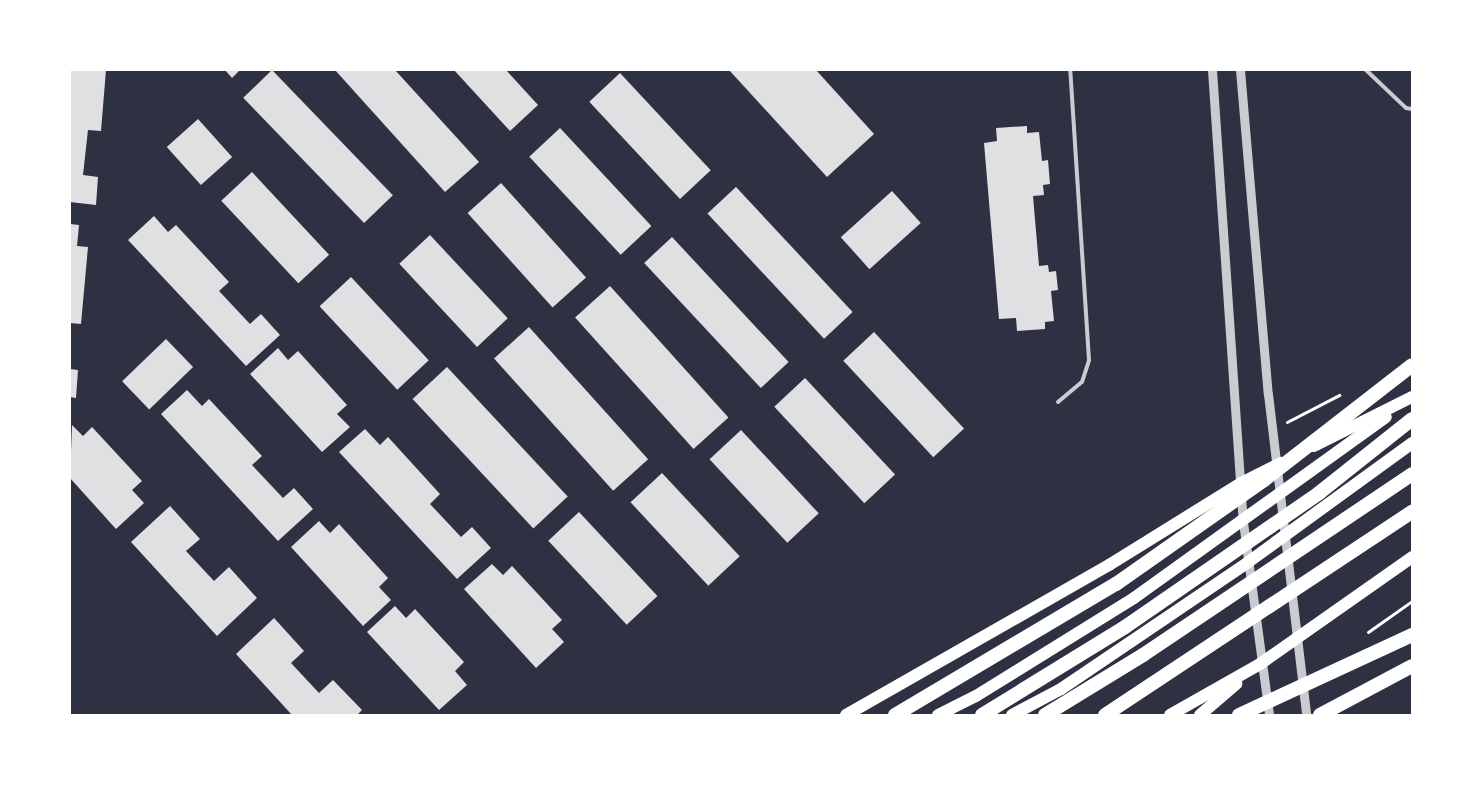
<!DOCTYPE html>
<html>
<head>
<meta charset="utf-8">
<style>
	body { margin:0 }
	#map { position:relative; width:1482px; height:785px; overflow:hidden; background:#2d3142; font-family:"PT Serif",serif }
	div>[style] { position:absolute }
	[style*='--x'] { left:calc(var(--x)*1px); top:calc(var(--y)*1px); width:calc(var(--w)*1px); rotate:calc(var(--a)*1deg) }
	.building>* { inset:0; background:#e0e0e3; transform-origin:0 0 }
	.path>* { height:3px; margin:-1.5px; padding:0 1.5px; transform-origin:1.5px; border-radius:1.5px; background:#fff }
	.service>* { height:4px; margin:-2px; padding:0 2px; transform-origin:2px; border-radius:2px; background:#caccd0 }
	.tertiary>* { height:9px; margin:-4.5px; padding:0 4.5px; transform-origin:4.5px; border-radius:4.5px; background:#caccd0 }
	.primary>* { height:12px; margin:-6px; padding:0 6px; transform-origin:6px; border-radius:6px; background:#fff }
	.trunk>* { height:14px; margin:-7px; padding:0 7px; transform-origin:7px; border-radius:7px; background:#fff }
	span { translate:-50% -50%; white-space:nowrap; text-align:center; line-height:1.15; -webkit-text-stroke:4px #fff; paint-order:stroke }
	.frame { position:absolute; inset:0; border:71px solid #fff; pointer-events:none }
</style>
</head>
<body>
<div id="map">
	<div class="building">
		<div style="clip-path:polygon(70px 70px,106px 70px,101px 131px,88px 130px,83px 175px,98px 177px,96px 205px,70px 202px)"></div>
		<div style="clip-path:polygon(225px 70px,240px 70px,232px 78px)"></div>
		<div style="left:272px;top:70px;width:174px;height:40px;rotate:46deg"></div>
		<div style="clip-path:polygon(335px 70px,395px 70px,479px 162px,445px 192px)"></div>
		<div style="clip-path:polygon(454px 70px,506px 70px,538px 105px,510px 131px)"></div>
		<div style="clip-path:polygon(729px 70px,816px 70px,874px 134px,827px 177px)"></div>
		<div style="left:620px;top:73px;width:133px;height:42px;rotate:47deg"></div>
		<div style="left:198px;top:119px;width:51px;height:42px;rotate:48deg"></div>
		<div style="clip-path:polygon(1027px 126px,1027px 133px,1039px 132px,1042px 161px,1048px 160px,1050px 184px,1043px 185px,1044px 195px,1033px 196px,1039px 266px,1048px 265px,1049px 272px,1056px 271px,1058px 290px,1051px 291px,1054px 321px,1045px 322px,1045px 329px,1017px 331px,1016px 318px,999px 319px,984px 143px,997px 141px,996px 128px)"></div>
		<div style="left:560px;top:128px;width:134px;height:42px;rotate:47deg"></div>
		<div style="left:252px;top:172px;width:113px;height:42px;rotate:47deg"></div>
		<div style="left:501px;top:183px;width:127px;height:45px;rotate:48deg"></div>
		<div style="left:736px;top:187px;width:171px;height:39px;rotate:47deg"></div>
		<div style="left:892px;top:191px;width:43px;height:69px;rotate:48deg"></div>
		<div style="clip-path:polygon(154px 216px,168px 232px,176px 225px,229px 282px,219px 291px,250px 324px,261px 314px,280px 335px,246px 366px,128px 240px)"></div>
		<div style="clip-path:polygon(70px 224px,79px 225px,77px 246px,88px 247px,81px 324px,70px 323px)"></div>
		<div style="left:430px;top:235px;width:114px;height:42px;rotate:47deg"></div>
		<div style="left:672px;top:237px;width:171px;height:38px;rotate:47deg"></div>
		<div style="left:351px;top:277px;width:114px;height:43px;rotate:47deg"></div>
		<div style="left:610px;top:286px;width:177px;height:47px;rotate:48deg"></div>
		<div style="left:529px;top:327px;width:178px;height:47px;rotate:48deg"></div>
		<div style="left:874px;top:332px;width:132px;height:42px;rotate:47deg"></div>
		<div style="left:166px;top:339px;width:39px;height:61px;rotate:46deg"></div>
		<div style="clip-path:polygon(278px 348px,288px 360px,298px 351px,347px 405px,337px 414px,350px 427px,322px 452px,250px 374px)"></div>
		<div style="left:447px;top:367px;width:177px;height:47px;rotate:47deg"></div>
		<div style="clip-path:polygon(70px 369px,78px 370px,76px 398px,70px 397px)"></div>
		<div style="left:805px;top:378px;width:132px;height:42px;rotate:47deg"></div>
		<div style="clip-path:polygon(187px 390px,202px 406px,209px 399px,262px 456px,252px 465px,283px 498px,294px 488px,313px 509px,278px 541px,161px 414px)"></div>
		<div style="clip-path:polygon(72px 425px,83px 436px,92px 427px,142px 481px,132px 490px,144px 503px,116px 529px,70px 478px)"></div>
		<div style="clip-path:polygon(365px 429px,380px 445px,388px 437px,440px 494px,430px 504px,461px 537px,472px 527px,491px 548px,457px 579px,339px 452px)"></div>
		<div style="left:741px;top:430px;width:114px;height:43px;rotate:47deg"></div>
		<div style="left:662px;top:473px;width:114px;height:43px;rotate:47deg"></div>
		<div style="clip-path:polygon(170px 506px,200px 539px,186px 551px,214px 581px,229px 567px,257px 598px,217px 636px,131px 542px)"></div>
		<div style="left:579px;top:512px;width:115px;height:42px;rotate:47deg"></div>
		<div style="clip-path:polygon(319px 521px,330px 533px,339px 524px,388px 578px,379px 587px,391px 600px,363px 626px,291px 547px)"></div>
		<div style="clip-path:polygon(492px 564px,503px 575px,512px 566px,562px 620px,552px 629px,564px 642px,536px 668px,464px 589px)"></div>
		<div style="clip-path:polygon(395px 606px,406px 618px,415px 609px,464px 662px,455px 671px,467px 685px,439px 710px,367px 632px)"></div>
		<div style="clip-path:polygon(274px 618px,304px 651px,291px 663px,319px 693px,333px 680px,362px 710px,357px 715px,292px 715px,236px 654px)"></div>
	</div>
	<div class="path">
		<div style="--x:1287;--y:422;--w:59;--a:-27.4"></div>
		<div style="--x:1368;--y:632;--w:54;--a:-35.2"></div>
	</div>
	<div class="service">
		<div style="--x:1366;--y:70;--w:55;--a:43.5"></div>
		<div style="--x:1406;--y:108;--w:6;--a:9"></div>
		<div style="--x:1058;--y:402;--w:31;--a:-40"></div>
		<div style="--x:1082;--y:382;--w:23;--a:-72"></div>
		<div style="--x:1089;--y:360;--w:291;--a:-93.7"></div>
	</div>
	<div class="tertiary">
		<div style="--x:1212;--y:70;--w:453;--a:86.1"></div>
		<div style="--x:1243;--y:522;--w:195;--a:82.3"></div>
		<div style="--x:1240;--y:70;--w:325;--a:85.1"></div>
		<div style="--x:1268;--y:394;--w:323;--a:83.2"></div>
	</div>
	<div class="primary">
		<div style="--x:1314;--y:446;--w:110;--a:-26.6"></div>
		<div style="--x:846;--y:715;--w:303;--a:-29.7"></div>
		<div style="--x:1109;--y:565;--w:155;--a:-31.8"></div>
		<div style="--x:1241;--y:483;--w:45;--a:-26.6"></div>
		<div style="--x:938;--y:715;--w:42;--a:-26.6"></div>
		<div style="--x:976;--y:696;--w:186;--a:-31.8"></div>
		<div style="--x:1134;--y:598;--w:310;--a:-35.7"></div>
		<div style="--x:1012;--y:715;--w:55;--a:-28"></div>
		<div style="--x:1061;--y:689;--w:225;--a:-34.1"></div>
		<div style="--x:1247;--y:563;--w:204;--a:-36"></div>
		<div style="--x:1170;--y:715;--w:103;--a:-29.5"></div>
		<div style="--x:1260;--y:664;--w:186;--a:-35.1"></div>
		<div style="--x:1200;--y:715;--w:48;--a:-40.7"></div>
	</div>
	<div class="trunk">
		<div style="--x:895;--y:715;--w:257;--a:-30.7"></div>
		<div style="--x:1116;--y:584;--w:181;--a:-35.1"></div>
		<div style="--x:1264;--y:480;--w:187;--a:-37.8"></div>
		<div style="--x:982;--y:715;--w:168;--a:-31.6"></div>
		<div style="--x:1125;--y:627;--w:236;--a:-34.6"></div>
		<div style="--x:1319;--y:493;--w:119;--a:-38.5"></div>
		<div style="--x:1045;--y:715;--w:115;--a:-31.5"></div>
		<div style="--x:1143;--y:655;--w:324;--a:-33.9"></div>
		<div style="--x:1105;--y:715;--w:368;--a:-33.5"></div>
		<div style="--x:1239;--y:715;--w:191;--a:-24.8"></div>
		<div style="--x:1320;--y:715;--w:104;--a:-28"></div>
	</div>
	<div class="frame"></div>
</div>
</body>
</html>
